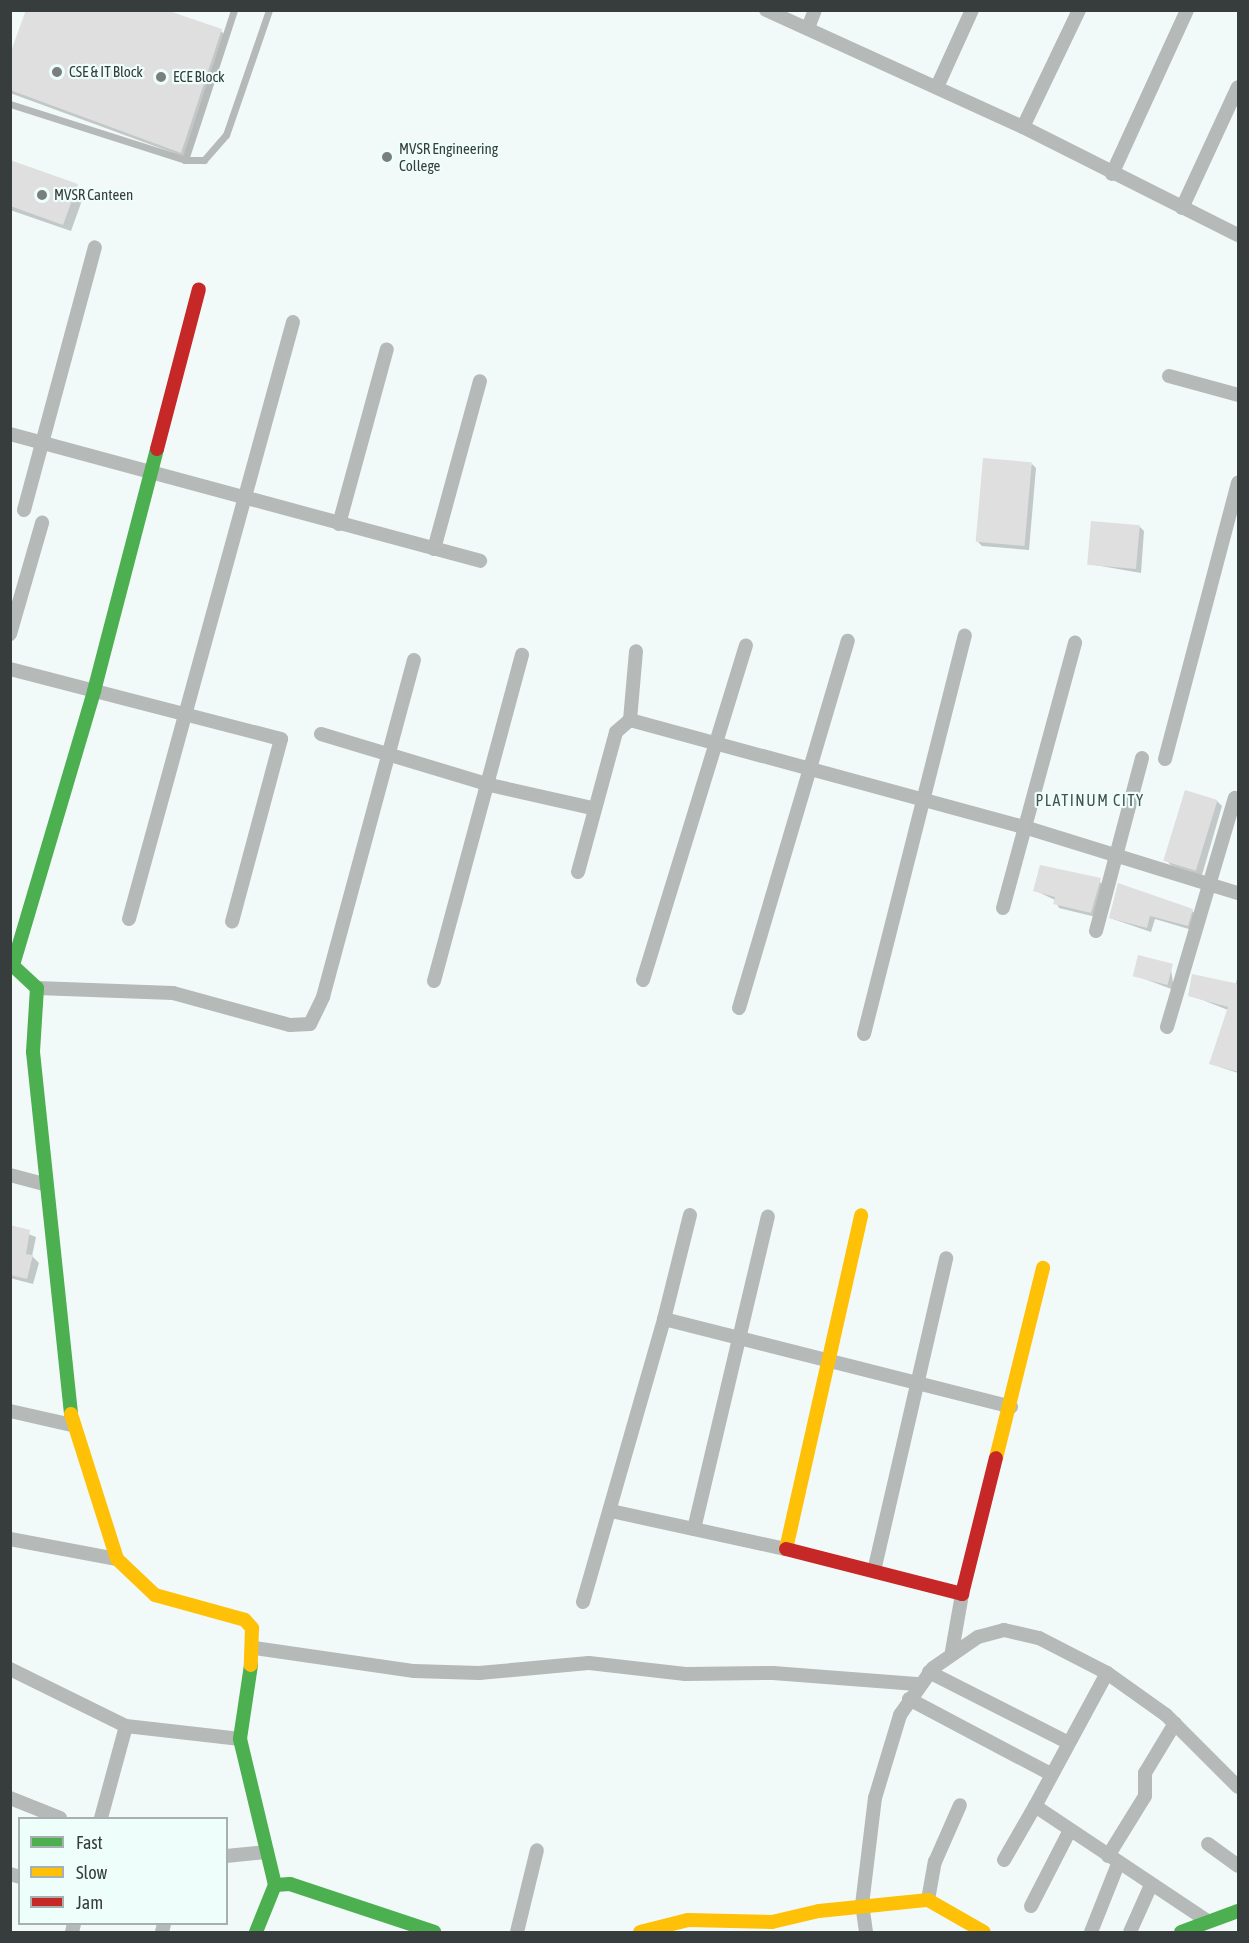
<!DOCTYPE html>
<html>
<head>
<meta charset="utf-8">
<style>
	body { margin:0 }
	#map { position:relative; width:1249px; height:1943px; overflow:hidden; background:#f2faf9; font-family:"Asap Condensed",sans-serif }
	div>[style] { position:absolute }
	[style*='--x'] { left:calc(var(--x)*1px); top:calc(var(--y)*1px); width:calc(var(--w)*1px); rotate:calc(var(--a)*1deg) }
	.shadow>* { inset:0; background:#0003 }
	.building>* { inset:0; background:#dedfde; transform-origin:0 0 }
	.lane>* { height:7px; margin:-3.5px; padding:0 3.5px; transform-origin:3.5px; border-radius:3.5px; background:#b5b9b8 }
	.street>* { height:14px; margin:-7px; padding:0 7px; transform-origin:7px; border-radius:7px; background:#b5b9b8 }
	.fast>* { height:14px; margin:-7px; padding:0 7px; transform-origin:7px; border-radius:7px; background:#4caf50 }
	.slow>* { height:14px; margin:-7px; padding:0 7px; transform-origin:7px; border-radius:7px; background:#ffc107 }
	.jam>* { height:14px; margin:-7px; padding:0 7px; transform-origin:7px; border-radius:7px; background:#c62828 }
	.dots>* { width:16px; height:16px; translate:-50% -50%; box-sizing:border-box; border:3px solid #eefefb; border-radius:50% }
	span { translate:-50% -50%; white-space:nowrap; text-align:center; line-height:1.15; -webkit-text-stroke:4.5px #eefefb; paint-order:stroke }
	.poi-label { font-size:15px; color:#373d3c }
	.left { translate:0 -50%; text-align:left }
	.neighbourhood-label { font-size:16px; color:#455250; letter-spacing:1.5px }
	.frame { position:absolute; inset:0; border:12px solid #373d3c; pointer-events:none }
	.legend { position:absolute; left:18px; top:1817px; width:210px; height:108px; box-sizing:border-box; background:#eefefb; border:2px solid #a5b1af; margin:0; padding:8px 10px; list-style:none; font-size:18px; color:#373d3c }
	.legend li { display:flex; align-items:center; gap:12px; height:30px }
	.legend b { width:30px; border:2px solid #a5b1af }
</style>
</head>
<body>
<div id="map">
	<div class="shadow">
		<div style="clip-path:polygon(221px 31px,227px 37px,187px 158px,10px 93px,10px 58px)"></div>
		<div style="clip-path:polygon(10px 161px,85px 192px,71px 231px,10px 210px)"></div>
		<div style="clip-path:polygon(1032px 464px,1036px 468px,1029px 550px,982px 546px,977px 541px)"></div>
		<div style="clip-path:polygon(1139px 526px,1144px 531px,1141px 573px,1089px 564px)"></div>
		<div style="clip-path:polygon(1217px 801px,1222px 806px,1202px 875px,1171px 865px,1167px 861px)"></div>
		<div style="clip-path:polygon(1097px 879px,1102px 884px,1096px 917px,1059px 908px,1055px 900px,1034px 890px)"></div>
		<div style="clip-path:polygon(1192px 911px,1196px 915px,1192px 930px,1155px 919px,1151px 932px,1110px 918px)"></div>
		<div style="clip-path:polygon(1171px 969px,1174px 990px,1134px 975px)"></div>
		<div style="clip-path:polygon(1238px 974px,1238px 1073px,1211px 1064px,1228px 1010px,1190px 995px,1235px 988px)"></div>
		<div style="clip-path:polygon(10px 1227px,36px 1237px,32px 1256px,39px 1263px,33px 1284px,10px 1278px)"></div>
	</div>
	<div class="building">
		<div style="clip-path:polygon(26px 10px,166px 10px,222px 29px,181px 153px,10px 90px,10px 54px)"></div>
		<div style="clip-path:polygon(10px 160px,78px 184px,63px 225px,10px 206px)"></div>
		<div style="left:983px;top:458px;width:49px;height:84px;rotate:5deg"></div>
		<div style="left:1091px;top:521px;width:49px;height:44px;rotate:5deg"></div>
		<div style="left:1185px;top:790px;width:34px;height:74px;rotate:17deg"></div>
		<div style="clip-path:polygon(1040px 865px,1101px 878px,1091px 913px,1053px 904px,1055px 897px,1033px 891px)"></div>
		<div style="clip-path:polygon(1118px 883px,1193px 909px,1188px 926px,1150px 916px,1147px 928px,1109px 918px)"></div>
		<div style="left:1138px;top:955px;width:36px;height:22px;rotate:14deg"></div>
		<div style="clip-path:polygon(1192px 974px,1239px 984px,1239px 1072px,1209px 1064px,1228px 1007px,1188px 996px)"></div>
		<div style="clip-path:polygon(10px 1225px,30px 1230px,26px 1254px,33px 1255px,27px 1279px,10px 1275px)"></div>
	</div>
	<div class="lane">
		<div style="--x:10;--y:104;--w:184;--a:17.7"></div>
		<div style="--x:185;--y:160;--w:19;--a:0"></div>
		<div style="--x:204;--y:160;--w:33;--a:-49"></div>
		<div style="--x:226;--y:135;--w:132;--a:-71"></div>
		<div style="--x:185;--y:160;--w:158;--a:-71.9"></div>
	</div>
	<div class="street">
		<div style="--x:766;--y:10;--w:282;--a:24.5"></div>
		<div style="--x:1023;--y:127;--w:241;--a:26.7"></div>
		<div style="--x:808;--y:28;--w:19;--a:-69"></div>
		<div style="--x:937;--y:87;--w:85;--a:-65.6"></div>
		<div style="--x:1023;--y:127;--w:130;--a:-64.4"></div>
		<div style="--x:1112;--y:174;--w:180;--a:-65.4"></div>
		<div style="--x:1182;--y:208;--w:133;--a:-65.2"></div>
		<div style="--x:1169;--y:376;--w:72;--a:15.4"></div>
		<div style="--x:10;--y:434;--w:487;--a:15.1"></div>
		<div style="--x:24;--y:510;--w:272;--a:-74.9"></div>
		<div style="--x:339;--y:524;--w:181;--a:-74.7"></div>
		<div style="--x:434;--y:549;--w:174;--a:-74.7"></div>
		<div style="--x:10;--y:634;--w:116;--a:-73.9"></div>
		<div style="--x:10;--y:669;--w:280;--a:14.5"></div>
		<div style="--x:281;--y:739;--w:189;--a:105"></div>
		<div style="--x:630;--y:720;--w:405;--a:15.2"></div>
		<div style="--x:1021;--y:826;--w:227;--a:17.2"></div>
		<div style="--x:321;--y:734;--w:177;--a:16.8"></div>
		<div style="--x:490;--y:785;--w:105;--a:12.7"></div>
		<div style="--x:1165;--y:759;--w:286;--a:-75.2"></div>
		<div style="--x:578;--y:872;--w:145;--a:-74.8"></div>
		<div style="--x:616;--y:732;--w:18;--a:-41"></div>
		<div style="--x:630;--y:720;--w:69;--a:-85"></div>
		<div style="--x:1003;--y:908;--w:275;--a:-74.8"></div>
		<div style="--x:129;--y:919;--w:619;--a:-74.64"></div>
		<div style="--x:1096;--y:931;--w:179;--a:-75.1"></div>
		<div style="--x:643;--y:980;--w:350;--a:-72.9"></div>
		<div style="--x:434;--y:981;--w:338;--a:-74.9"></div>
		<div style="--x:37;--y:988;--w:136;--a:2.1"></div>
		<div style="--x:173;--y:993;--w:121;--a:15.3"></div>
		<div style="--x:290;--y:1025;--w:20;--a:-3"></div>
		<div style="--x:310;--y:1024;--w:30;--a:-64"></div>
		<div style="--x:323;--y:997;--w:349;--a:-74.9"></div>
		<div style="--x:739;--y:1008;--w:383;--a:-73.5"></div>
		<div style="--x:1167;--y:1027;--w:239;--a:-73.5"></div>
		<div style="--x:864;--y:1034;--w:411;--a:-75.8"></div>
		<div style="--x:10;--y:1175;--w:35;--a:15"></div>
		<div style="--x:690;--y:1215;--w:107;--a:104"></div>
		<div style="--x:664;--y:1319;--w:358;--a:14.2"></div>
		<div style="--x:10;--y:1411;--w:64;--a:12.7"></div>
		<div style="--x:611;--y:1511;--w:179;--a:12.3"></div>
		<div style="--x:694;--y:1529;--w:321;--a:-76.7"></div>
		<div style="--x:10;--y:1539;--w:109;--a:10.6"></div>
		<div style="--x:874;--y:1571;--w:321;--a:-77"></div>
		<div style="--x:583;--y:1602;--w:294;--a:-74"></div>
		<div style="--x:254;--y:1648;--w:162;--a:8.2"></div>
		<div style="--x:414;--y:1671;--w:65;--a:1.8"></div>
		<div style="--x:479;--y:1673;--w:110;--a:-5.2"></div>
		<div style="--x:589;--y:1663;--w:97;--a:6.5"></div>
		<div style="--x:685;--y:1674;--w:88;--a:-0.7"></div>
		<div style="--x:773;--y:1673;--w:144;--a:4.4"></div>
		<div style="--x:952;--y:1651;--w:58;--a:-80"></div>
		<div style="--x:10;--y:1669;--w:129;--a:26.2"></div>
		<div style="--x:126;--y:1726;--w:115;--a:6.5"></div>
		<div style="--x:929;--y:1672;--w:155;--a:26.9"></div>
		<div style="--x:1107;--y:1673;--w:151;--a:118.4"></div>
		<div style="--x:1035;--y:1806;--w:206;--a:33.7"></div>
		<div style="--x:909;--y:1699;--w:158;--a:27.9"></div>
		<div style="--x:10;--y:1798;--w:54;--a:21.8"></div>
		<div style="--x:101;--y:1818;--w:95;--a:-74.8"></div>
		<div style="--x:1208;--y:1844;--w:37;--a:36"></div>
		<div style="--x:226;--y:1856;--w:40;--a:-5.7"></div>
		<div style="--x:1108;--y:1856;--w:70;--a:-58.3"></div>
		<div style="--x:1145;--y:1796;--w:23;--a:-90"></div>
		<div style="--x:1145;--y:1773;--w:58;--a:-59"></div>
		<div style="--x:1004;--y:1860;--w:62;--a:-60.1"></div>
		<div style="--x:10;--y:1874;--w:10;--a:17"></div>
		<div style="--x:928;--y:1900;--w:39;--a:-80"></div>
		<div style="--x:935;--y:1862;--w:62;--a:-66.3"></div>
		<div style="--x:1031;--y:1906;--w:85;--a:-62.8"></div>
		<div style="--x:72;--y:1932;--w:8;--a:-76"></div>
		<div style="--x:162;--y:1932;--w:8;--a:-76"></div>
		<div style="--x:517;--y:1932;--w:84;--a:-76.3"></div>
		<div style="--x:866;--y:1932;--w:27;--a:-98"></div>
		<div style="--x:862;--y:1905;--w:108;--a:-83.1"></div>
		<div style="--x:875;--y:1798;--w:87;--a:-73.2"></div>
		<div style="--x:900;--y:1715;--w:57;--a:-54.9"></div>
		<div style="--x:933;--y:1668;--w:55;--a:-34.6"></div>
		<div style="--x:978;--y:1637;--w:27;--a:-15"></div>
		<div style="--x:1004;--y:1630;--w:36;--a:13"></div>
		<div style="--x:1039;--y:1638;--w:76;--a:27.2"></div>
		<div style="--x:1107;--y:1673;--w:72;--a:35.4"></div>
		<div style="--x:1166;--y:1715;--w:102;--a:45"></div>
		<div style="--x:1091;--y:1932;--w:73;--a:-68.3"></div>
		<div style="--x:1130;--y:1932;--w:51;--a:-65.9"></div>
	</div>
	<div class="fast">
		<div style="--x:10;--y:963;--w:37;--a:43"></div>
		<div style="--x:37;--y:988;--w:64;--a:93.6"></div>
		<div style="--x:33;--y:1052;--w:364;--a:84"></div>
		<div style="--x:13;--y:965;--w:286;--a:-73.5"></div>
		<div style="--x:94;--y:691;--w:250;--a:-75.4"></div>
		<div style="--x:251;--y:1665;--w:75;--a:98.5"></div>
		<div style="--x:240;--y:1739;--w:150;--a:76.5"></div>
		<div style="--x:256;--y:1932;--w:51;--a:-68"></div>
		<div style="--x:275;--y:1885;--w:15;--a:-4"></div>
		<div style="--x:290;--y:1884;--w:152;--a:18.4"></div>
		<div style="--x:1181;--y:1932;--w:61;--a:-20.2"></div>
	</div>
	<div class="slow">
		<div style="--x:71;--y:1414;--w:152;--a:72.4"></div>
		<div style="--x:117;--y:1559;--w:52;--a:43.5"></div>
		<div style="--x:155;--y:1595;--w:93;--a:15.5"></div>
		<div style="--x:245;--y:1620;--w:11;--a:49"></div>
		<div style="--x:252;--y:1628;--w:37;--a:92"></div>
		<div style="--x:996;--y:1458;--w:196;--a:-76.1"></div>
		<div style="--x:786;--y:1549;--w:342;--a:-77.3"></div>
		<div style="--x:640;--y:1932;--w:49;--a:-14"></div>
		<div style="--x:688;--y:1920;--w:84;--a:1.4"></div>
		<div style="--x:772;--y:1922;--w:48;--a:-13.2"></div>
		<div style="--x:819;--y:1911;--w:110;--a:-5.8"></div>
		<div style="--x:928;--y:1900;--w:64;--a:29.7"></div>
	</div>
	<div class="jam">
		<div style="--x:157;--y:449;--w:165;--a:-75.3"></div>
		<div style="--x:786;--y:1549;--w:182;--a:14.3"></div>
		<div style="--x:962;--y:1594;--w:140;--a:-76"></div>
	</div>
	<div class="dots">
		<div style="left:57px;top:72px;background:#787f7e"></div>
		<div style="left:161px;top:77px;background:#787f7e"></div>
		<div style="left:387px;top:157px;background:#787f7e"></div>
		<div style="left:42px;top:195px;background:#787f7e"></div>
	</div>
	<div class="poi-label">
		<span class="left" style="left:69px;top:72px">CSE &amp; IT Block</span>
		<span class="left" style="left:173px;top:77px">ECE Block</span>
		<span class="left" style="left:399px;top:157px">MVSR Engineering<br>College</span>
		<span class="left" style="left:54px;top:195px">MVSR Canteen</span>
	</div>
	<div class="neighbourhood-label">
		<span style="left:1090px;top:800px">PLATINUM CITY</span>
	</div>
	<div class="frame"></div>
	<ul class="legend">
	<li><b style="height:8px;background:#4caf50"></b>Fast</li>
	<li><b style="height:8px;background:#ffc107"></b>Slow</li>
	<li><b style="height:8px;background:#c62828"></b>Jam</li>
	</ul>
</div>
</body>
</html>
